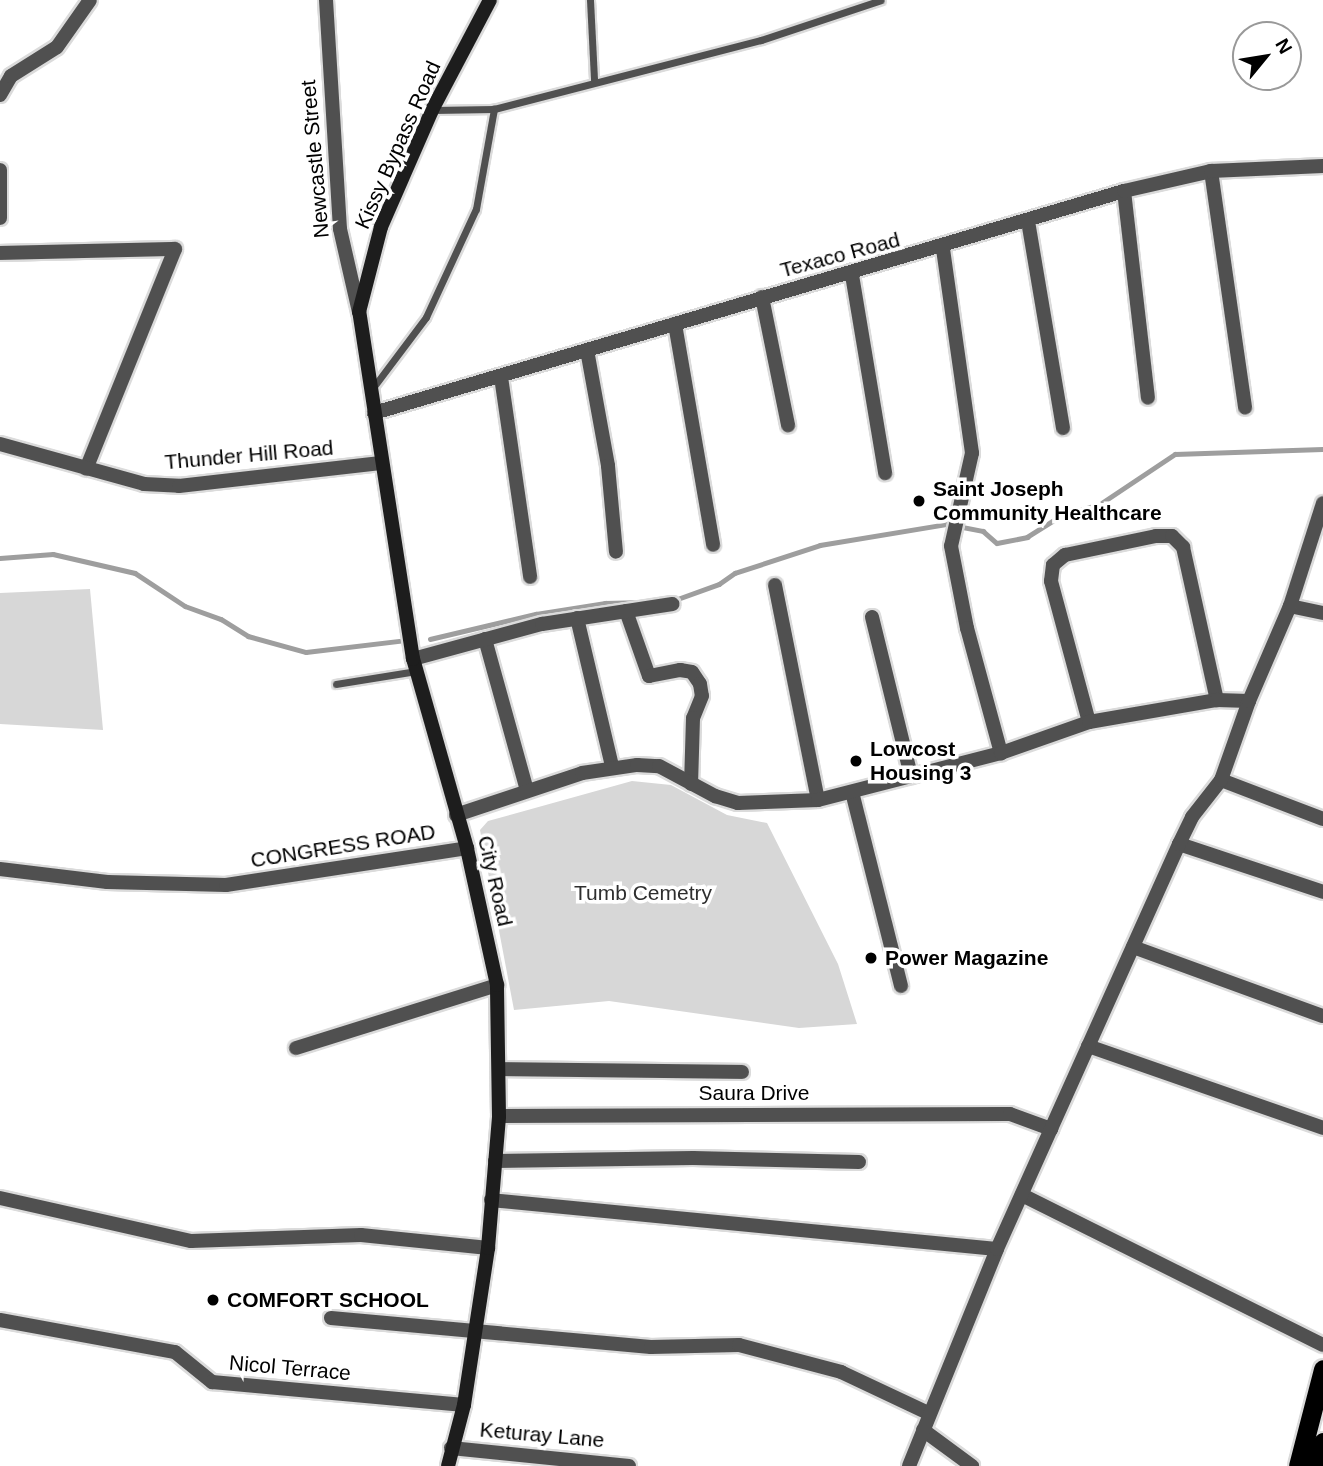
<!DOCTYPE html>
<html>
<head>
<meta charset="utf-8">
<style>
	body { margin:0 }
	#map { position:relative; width:1323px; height:1466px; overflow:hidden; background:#fff; font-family:Arial,sans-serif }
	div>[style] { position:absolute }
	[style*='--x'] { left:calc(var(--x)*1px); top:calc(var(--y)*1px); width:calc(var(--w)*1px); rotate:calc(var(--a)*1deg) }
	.green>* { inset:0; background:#d7d7d7 }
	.stream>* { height:4.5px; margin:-2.25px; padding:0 2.25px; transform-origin:2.25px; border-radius:2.25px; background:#9e9e9e }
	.roads { filter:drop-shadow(2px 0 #dbdbdb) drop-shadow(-2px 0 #dbdbdb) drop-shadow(0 2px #dbdbdb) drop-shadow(0 -2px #dbdbdb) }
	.service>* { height:7px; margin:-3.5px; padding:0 3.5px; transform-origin:3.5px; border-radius:3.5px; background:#505050 }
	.minor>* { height:14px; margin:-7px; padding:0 7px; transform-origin:7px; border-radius:7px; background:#505050 }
	.tertiary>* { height:14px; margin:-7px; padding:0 7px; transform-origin:7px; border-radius:7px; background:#505050 }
	.secondary>* { height:14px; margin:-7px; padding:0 7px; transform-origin:7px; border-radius:7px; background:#1d1d1d }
	.trunk>* { height:19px; margin:-9.5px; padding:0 9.5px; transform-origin:9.5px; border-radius:9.5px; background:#000 }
	.dots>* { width:19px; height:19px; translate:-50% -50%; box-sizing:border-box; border:4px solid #fff; border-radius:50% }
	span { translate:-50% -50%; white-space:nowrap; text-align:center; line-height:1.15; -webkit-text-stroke:7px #fff; paint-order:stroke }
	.street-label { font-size:21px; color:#000 }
	.poi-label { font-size:21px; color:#000; font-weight:700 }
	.left { translate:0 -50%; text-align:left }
	.park-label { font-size:21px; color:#2e2e2e }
	.north { position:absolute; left:1232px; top:21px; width:70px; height:70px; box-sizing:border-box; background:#fff; border:2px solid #999; border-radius:50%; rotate:60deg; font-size:19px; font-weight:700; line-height:28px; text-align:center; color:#000 }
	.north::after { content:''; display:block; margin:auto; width:24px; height:32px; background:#000; clip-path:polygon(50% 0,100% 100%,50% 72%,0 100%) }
</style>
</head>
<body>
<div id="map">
	<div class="green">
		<div style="clip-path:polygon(90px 589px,103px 730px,0 724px,0 593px)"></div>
		<div style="clip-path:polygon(632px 781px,671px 785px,727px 815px,767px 823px,838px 964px,857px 1024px,799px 1028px,609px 1001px,514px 1010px,480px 830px,488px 821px)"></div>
	</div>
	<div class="stream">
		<div style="--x:0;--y:558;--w:53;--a:-4.3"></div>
		<div style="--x:53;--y:554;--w:84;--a:13"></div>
		<div style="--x:135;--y:573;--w:60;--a:33.4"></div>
		<div style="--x:185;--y:606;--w:38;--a:20"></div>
		<div style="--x:221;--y:619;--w:32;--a:32"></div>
		<div style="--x:248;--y:636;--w:60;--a:15.4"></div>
		<div style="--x:306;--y:652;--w:102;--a:-6.8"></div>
		<div style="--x:672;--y:601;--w:50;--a:-19.9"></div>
		<div style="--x:719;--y:584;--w:19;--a:-35"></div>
		<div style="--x:735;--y:573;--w:89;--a:-18.2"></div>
		<div style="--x:820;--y:545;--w:129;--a:-9.4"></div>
		<div style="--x:947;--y:524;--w:37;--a:11"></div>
		<div style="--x:983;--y:531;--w:18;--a:41"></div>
		<div style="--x:997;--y:543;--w:31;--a:-11"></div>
		<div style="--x:1027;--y:537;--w:41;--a:-32.2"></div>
		<div style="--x:1062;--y:515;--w:40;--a:-16"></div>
		<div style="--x:1100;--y:504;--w:90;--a:-33.7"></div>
		<div style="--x:1175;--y:454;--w:148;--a:-1.9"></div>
		<div style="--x:430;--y:639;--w:109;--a:-13.3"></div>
		<div style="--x:536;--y:614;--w:70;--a:-9.1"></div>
		<div style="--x:605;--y:603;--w:41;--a:-1.4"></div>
	</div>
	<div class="roads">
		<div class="service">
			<div style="--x:590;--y:0;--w:80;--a:87.1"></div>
			<div style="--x:433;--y:110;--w:61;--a:-0.9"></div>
			<div style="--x:494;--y:109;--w:276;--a:-14.5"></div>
			<div style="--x:761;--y:40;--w:126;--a:-18.4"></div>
			<div style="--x:372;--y:389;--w:90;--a:-53.1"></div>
			<div style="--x:426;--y:317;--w:119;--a:-65.2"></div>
			<div style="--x:476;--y:209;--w:102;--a:-79.8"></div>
			<div style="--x:336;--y:684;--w:81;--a:-9.2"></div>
		</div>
		<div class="minor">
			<div style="--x:0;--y:95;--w:22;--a:-60"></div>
			<div style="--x:11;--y:76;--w:54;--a:-32.2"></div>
			<div style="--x:57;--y:47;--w:57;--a:-54.9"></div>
			<div style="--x:0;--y:170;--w:48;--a:90"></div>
			<div style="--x:1211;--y:171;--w:239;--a:81.8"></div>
			<div style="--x:1124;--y:191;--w:208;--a:83.4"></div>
			<div style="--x:1028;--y:221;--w:210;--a:80.4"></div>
			<div style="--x:943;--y:249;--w:206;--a:81.9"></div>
			<div style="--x:972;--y:453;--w:95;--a:102.7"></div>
			<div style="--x:951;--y:546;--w:84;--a:79"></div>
			<div style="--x:967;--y:628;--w:130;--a:74.8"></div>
			<div style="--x:0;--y:253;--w:175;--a:-1.3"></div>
			<div style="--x:175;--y:249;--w:237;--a:112"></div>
			<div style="--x:852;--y:275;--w:201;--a:80.5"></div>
			<div style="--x:762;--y:297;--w:131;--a:78.5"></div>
			<div style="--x:675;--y:324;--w:224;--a:80.2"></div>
			<div style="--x:587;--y:350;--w:118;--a:79.7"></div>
			<div style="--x:608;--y:466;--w:86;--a:84.7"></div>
			<div style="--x:501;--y:377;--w:202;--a:81.7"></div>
			<div style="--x:374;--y:413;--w:782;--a:-16.49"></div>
			<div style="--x:1124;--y:191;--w:89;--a:-12.9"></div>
			<div style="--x:1211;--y:171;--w:112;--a:-2.6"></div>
			<div style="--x:0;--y:444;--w:149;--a:15.5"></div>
			<div style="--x:144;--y:484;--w:35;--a:3"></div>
			<div style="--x:179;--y:486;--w:203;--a:-6.5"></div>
			<div style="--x:775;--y:585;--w:219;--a:78.7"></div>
			<div style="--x:1290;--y:606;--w:34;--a:12"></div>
			<div style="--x:626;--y:611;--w:69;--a:70.5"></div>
			<div style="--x:649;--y:676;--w:32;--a:-11"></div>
			<div style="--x:680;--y:670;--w:12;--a:9"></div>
			<div style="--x:692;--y:672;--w:14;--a:56"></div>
			<div style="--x:700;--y:684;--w:12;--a:81"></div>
			<div style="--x:702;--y:696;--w:24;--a:112"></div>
			<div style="--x:693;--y:718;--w:66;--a:91.7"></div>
			<div style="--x:872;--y:617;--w:164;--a:76.2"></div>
			<div style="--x:577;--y:618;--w:152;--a:76.7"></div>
			<div style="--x:485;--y:639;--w:157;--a:74.5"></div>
			<div style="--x:413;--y:659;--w:134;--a:-15.2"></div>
			<div style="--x:542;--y:624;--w:132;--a:-8.7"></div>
			<div style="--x:1089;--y:722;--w:146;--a:-105.1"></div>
			<div style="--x:1051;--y:581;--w:16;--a:-83"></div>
			<div style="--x:1053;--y:565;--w:16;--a:-40"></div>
			<div style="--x:1065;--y:555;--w:93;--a:-11.8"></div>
			<div style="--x:1156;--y:536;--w:16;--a:0"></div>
			<div style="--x:1172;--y:536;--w:16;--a:45"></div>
			<div style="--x:1183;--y:547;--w:157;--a:77.5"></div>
			<div style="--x:1221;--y:780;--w:109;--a:20.9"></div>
			<div style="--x:852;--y:792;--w:200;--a:75.8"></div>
			<div style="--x:456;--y:815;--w:133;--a:-18.4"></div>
			<div style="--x:582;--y:773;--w:56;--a:-8.3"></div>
			<div style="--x:637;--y:765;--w:22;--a:3"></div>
			<div style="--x:659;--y:766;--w:64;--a:28.2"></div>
			<div style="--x:715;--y:796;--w:24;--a:17"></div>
			<div style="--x:738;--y:803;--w:80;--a:-2.1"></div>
			<div style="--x:818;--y:800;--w:189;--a:-14.4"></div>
			<div style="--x:1001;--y:753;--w:93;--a:-19.4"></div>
			<div style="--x:1089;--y:722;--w:130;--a:-9.8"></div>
			<div style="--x:1217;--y:700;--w:32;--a:2"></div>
			<div style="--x:1179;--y:844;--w:152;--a:18.4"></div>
			<div style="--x:0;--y:869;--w:108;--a:6.9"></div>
			<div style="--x:107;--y:882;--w:119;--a:1.4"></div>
			<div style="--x:226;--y:885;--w:244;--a:-8.7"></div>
			<div style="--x:1133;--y:947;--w:202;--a:20"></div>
			<div style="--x:1088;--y:1046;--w:249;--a:19.2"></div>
			<div style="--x:296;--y:1048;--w:211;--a:-17.4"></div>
			<div style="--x:500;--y:1069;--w:242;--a:0.7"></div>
			<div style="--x:499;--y:1116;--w:511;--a:-0.22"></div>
			<div style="--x:1010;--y:1114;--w:44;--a:20.1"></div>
			<div style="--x:495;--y:1161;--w:198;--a:-0.9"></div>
			<div style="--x:693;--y:1158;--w:166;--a:1.4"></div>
			<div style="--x:1022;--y:1195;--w:336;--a:26.5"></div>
			<div style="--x:0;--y:1198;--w:196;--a:12.7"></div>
			<div style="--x:191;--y:1241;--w:170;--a:-2"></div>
			<div style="--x:361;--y:1235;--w:128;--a:5.8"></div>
			<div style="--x:491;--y:1200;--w:508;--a:5.53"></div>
			<div style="--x:331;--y:1318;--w:321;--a:5.2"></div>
			<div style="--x:651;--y:1347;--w:88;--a:-1.3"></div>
			<div style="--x:739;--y:1345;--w:106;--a:14.8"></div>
			<div style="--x:841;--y:1372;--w:96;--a:25.2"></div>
			<div style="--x:0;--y:1320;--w:178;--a:10.4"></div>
			<div style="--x:175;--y:1352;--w:48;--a:39"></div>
			<div style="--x:212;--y:1382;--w:253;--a:5.2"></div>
			<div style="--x:923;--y:1430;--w:61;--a:36.3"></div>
			<div style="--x:451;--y:1448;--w:179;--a:5.8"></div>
			<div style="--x:909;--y:1466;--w:234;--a:-67.9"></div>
			<div style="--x:997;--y:1249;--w:444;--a:-65.8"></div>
			<div style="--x:1179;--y:844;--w:30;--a:-64"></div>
			<div style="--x:1192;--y:817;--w:47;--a:-51.9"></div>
			<div style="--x:1221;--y:780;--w:84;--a:-70.5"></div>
			<div style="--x:1249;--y:701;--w:103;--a:-66.7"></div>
			<div style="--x:1290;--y:606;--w:108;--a:-72.2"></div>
		</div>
		<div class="tertiary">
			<div style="--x:326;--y:0;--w:229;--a:86.5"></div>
			<div style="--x:340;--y:229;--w:85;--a:77.1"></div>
		</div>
		<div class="secondary">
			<div style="--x:448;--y:1466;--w:63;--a:-75.3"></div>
			<div style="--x:464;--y:1405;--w:159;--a:-81.3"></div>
			<div style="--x:488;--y:1248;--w:132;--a:-85.2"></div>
			<div style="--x:499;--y:1116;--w:131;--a:-90.9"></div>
			<div style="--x:497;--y:985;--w:140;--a:-102.4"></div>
			<div style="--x:467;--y:848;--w:197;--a:-105.9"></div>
			<div style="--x:413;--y:659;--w:351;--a:-98.8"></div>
			<div style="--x:359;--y:312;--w:88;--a:-75.5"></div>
			<div style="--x:381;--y:227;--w:128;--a:-66.4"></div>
			<div style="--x:432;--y:110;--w:124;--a:-62.2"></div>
		</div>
		<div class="trunk">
			<div style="--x:1298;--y:1466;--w:100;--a:-75.5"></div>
			<div style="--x:1316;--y:1466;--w:25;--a:-74"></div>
		</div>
	</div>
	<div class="dots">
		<div style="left:919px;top:501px;background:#000"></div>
		<div style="left:856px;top:761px;background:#000"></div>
		<div style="left:871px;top:958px;background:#000"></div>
		<div style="left:213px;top:1300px;background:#000"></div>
	</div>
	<div class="street-label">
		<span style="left:398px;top:145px;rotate:-66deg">Kissy Bypass Road</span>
		<span style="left:315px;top:159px;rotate:-95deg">Newcastle Street</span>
		<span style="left:840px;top:255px;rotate:-15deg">Texaco Road</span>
		<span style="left:249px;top:455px;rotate:-5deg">Thunder Hill Road</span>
		<span style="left:343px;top:846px;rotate:-9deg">CONGRESS ROAD</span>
		<span style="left:495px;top:881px;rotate:77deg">City Road</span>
		<span style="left:754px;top:1093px">Saura Drive</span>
		<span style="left:290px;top:1368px;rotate:5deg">Nicol Terrace</span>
		<span style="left:542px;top:1435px;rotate:5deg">Keturay Lane</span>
	</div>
	<div class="poi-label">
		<span class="left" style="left:933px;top:501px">Saint Joseph<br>Community Healthcare</span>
		<span class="left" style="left:870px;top:761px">Lowcost<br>Housing 3</span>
		<span class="left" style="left:885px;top:958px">Power Magazine</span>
		<span class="left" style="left:227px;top:1300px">COMFORT SCHOOL</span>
	</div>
	<div class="park-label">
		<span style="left:643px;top:893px">Tumb Cemetry</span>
	</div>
	<div class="north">N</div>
</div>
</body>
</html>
